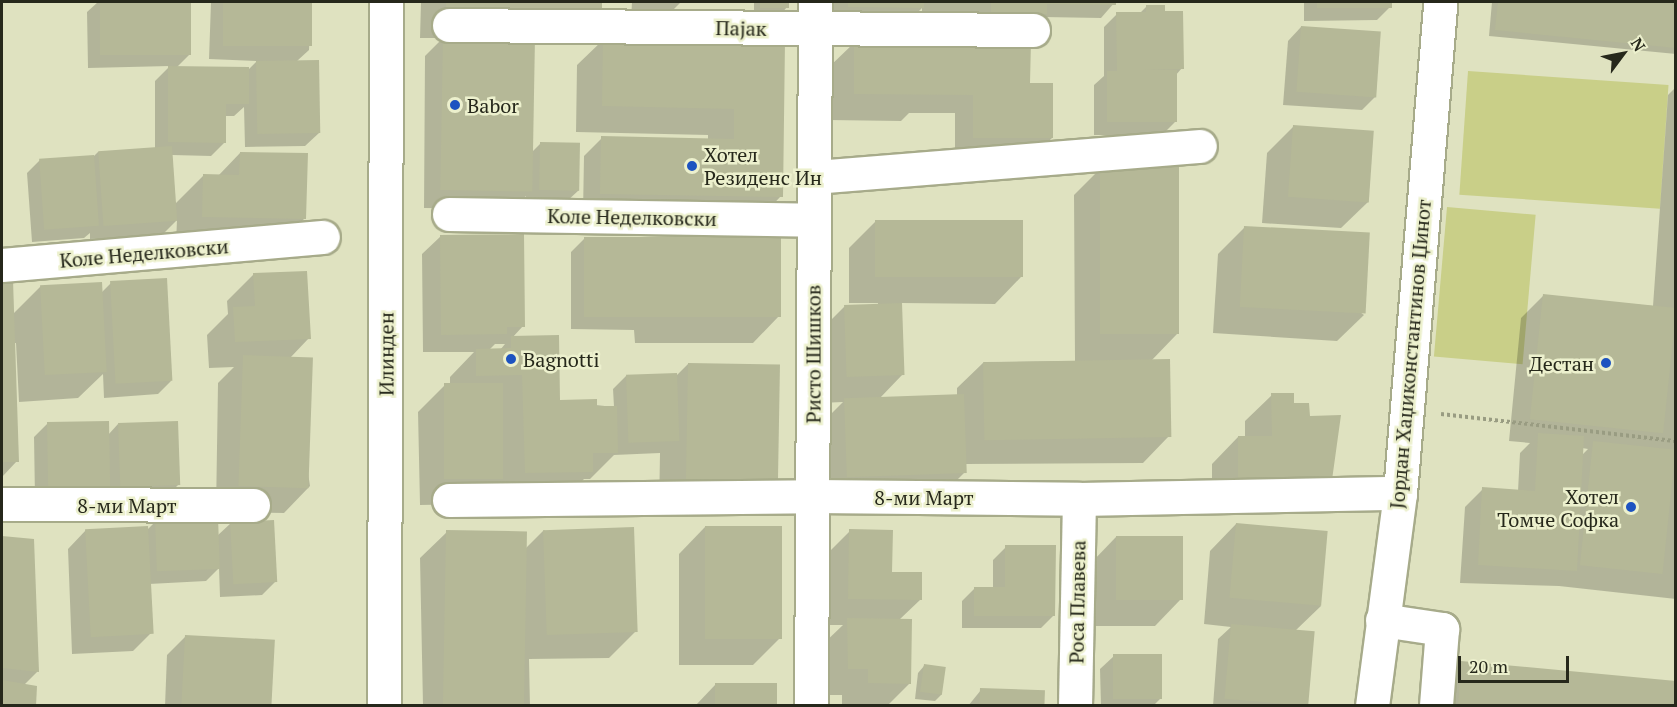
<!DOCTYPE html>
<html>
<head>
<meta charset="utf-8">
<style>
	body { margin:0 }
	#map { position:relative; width:1677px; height:707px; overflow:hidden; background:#dfe2c0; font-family:"PT Serif",serif }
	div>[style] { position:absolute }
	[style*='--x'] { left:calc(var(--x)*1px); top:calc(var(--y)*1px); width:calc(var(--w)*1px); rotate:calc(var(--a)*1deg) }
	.green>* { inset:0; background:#c9cf88; transform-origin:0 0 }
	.shadow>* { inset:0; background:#0003 }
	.building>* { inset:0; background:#b5b897; transform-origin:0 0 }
	.path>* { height:4px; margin-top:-2px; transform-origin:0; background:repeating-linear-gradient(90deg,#999c82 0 3px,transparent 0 6px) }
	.roads { filter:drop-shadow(2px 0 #a7ab8a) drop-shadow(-2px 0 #a7ab8a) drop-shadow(0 2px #a7ab8a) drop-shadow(0 -2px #a7ab8a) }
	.minor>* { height:33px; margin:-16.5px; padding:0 16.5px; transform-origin:16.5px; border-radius:16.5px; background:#fff }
	.dots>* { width:16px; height:16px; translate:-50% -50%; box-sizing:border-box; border:3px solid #ecf0cd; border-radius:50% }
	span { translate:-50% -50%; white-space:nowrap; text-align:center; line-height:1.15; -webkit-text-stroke:5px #ecf0cd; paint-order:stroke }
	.street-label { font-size:20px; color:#26281b }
	.poi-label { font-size:20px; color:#26281b }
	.left { translate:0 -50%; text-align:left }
	.right { translate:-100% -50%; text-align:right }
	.frame { position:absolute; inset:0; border:3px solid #26281b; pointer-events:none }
	.north { position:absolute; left:1593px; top:24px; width:60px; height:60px; -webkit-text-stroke:4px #ecf0cd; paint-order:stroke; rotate:58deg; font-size:16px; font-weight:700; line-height:24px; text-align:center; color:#26281b }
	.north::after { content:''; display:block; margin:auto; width:21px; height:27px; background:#26281b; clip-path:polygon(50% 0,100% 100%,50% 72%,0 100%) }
	.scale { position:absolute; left:1458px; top:656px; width:111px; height:27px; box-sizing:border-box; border:3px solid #26281b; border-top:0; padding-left:8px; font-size:18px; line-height:21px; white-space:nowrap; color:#26281b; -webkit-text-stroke:4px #ecf0cd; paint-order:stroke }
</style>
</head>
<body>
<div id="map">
	<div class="green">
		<div style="left:1468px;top:71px;width:201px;height:124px;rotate:4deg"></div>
		<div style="left:1447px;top:207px;width:89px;height:150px;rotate:5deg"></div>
	</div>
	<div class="shadow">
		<div style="clip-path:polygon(98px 2px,190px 2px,191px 53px,176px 68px,247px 71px,257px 61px,209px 59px,211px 2px,311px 2px,309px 50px,297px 61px,319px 133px,305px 146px,245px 147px,244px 107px,234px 116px,225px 116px,225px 142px,211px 156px,172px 155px,175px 204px,204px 175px,218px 176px,240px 153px,305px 218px,278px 245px,176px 243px,177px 220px,163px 234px,90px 239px,90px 233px,84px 238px,32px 242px,27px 173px,40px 160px,94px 156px,98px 152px,155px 148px,155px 81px,170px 66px,88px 68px,87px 12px)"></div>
		<div style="clip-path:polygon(421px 2px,600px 2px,600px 13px,533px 39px,532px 152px,540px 144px,579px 190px,565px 203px,526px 203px,526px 196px,513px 209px,424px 208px,425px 56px,443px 38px,420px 38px)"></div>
		<div style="clip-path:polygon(632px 2px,681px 2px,662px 21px,631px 20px)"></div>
		<div style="clip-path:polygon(754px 2px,787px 2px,787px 7px,781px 14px,754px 14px)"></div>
		<div style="clip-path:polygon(823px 2px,1115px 2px,1101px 18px,1043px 17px,1033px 27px,922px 13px,922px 8px,896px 34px,823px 33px)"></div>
		<div style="clip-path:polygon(1304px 2px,1390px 2px,1390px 7px,1377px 20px,1304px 21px)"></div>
		<div style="clip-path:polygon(1492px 2px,1676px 2px,1676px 54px,1489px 36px)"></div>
		<div style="clip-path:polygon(1147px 6px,1182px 68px,1175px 76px,1175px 122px,1162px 135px,1094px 135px,1094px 85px,1104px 76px,1104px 27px,1117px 14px,1140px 13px)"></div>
		<div style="clip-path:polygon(1301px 27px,1375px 97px,1362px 110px,1283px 105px,1288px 41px)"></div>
		<div style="clip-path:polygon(604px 39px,784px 42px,781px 196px,763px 215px,583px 212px,584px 156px,602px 138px,708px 140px,708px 135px,576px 132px,577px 65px)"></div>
		<div style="clip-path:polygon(855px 42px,1029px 85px,1052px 138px,1033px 156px,955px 156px,955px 113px,909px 113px,901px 121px,828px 120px,828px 68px)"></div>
		<div style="clip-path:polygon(evenodd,1676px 87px,1676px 599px,1559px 586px,1460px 583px,1465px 507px,1483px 489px,1518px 491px,1520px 453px,1530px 443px,1509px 441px,1521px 318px,1543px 296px,1653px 306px,1668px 95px,1676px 87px,1582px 448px,1588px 449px,1582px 455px,1582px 448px)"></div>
		<div style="clip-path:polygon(1293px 127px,1368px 202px,1341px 228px,1262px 223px,1267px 153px)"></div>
		<div style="clip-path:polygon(1101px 168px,1177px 334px,1151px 361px,1169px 436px,1143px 463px,965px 464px,965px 472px,938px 499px,821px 502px,818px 427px,843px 402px,820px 403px,818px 333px,844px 307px,878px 306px,878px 303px,849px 303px,849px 248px,876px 221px,1021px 277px,995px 304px,901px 303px,903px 374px,879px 399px,957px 396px,957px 388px,984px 362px,1075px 361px,1074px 195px)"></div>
		<div style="clip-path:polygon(1245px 227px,1364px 315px,1337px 341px,1213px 333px,1218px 254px)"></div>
		<div style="clip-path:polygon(evenodd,441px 236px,523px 326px,512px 338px,559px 401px,614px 407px,613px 389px,626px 376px,675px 377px,688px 364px,776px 488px,750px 515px,659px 512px,660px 453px,614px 455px,590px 479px,584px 479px,565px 498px,499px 498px,498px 482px,476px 504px,420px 505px,418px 412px,445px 385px,450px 385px,450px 377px,474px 352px,423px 352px,422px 254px,441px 236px,495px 344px,505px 344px,500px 350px,489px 350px,495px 344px)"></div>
		<div style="clip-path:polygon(584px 239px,779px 316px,753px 343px,635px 343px,634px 330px,571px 329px,571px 252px)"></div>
		<div style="clip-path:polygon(254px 274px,309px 338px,290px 358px,310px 486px,284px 513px,216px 512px,218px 383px,234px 367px,209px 368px,207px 335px,228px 314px,227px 301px)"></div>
		<div style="clip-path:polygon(2px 282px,11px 282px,12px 315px,41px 286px,101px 293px,111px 283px,171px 381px,158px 394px,104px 398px,103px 374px,78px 398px,19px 402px,16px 343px,13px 343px,17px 461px,2px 477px)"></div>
		<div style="clip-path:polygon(1272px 395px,1293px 405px,1308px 417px,1331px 479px,1212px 505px,1212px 464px,1238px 437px,1245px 438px,1245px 421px)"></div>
		<div style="clip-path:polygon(48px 423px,108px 435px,118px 424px,179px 484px,166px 497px,108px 500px,108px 486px,95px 498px,35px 499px,34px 437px)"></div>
		<div style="clip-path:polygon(156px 521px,217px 536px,231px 523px,275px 582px,262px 595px,220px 597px,219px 568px,206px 581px,149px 584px,151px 633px,133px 651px,72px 654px,68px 549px,86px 530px,147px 530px)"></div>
		<div style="clip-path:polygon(1236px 524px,1321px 606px,1295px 631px,1307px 706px,1213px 706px,1218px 639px,1231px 627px,1204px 624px,1210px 551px)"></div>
		<div style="clip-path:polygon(705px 527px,780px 638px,753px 665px,679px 665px,679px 554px)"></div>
		<div style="clip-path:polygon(544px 530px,636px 631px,609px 658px,529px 659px,530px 706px,423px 706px,420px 558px,447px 532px,526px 548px)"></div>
		<div style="clip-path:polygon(850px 531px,920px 600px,899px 620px,910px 683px,887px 706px,842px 706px,842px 695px,822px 695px,821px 646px,843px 625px,822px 625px,823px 558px)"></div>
		<div style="clip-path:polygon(1116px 537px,1181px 599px,1155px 626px,1089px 626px,1090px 564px)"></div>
		<div style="clip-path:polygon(2px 538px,32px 540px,38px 671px,24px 685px,35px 706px,2px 706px)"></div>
		<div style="clip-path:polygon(1006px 547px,1054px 615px,1041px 628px,962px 628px,962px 601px,975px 588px,993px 588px,993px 560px)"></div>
		<div style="clip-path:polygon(186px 636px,270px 706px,165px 706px,167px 655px)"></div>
		<div style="clip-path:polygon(1114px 656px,1161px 698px,1153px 706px,1101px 706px,1100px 669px)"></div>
		<div style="clip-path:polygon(1462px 663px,1676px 706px,1438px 706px,1440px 685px)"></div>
		<div style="clip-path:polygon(924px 666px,942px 694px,935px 701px,915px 699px,918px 673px)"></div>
		<div style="clip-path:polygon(715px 685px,776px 706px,695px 706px)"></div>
		<div style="clip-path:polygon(981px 690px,1043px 706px,968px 706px)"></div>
	</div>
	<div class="building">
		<div style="left:100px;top:2px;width:91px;height:53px"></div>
		<div style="left:223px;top:2px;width:89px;height:44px"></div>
		<div style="clip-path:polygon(446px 2px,602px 2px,602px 14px,446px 12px)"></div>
		<div style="left:760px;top:2px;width:29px;height:6px"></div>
		<div style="clip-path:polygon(848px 2px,924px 2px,924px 8px,848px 7px)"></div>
		<div style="clip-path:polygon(991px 2px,1116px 2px,1116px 5px,1047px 4px,1047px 14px,991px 14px)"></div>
		<div style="left:1317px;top:2px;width:75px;height:6px"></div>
		<div style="clip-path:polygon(1498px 2px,1676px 2px,1676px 48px,1495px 30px)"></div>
		<div style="clip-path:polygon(1146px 5px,1165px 5px,1165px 11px,1183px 11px,1184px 69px,1144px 70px,1177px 70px,1177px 122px,1107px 122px,1107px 71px,1117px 71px,1116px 12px,1146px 12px)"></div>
		<div style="left:1301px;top:26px;width:80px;height:66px;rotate:4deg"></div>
		<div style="left:443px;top:36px;width:92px;height:154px;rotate:1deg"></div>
		<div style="clip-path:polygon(603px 37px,785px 41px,783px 197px,600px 194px,601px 136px,734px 139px,734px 109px,602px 106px)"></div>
		<div style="clip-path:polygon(854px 40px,1031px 41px,1030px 83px,1053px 83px,1053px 138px,973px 138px,973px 95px,854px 94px)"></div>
		<div style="left:319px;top:60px;width:73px;height:63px;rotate:89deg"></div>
		<div style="clip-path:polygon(168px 66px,249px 67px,249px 104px,226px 104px,226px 143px,168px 142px)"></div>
		<div style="left:1293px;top:125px;width:81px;height:72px;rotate:4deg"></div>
		<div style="left:540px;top:142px;width:40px;height:48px;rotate:1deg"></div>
		<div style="left:172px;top:146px;width:75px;height:74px;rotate:86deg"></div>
		<div style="clip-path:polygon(240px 152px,308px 153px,306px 219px,202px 217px,203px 174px,239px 175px)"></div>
		<div style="left:94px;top:155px;width:71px;height:55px;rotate:86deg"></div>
		<div style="left:1100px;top:167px;width:79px;height:167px"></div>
		<div style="left:875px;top:220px;width:148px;height:57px"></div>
		<div style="left:1244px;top:226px;width:126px;height:81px;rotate:3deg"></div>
		<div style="clip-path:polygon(524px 234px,525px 327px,507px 327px,507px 334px,441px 335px,440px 235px)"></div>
		<div style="left:584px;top:237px;width:197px;height:80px"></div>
		<div style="clip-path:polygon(307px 271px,311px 339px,235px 342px,233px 307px,255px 306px,253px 273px)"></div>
		<div style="left:167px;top:278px;width:103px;height:57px;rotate:87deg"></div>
		<div style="clip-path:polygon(13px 280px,19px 462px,2px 462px,2px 281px)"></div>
		<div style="left:102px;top:282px;width:90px;height:62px;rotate:87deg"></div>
		<div style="left:1543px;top:294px;width:134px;height:126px;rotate:6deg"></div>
		<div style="left:902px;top:303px;width:72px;height:58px;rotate:88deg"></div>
		<div style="clip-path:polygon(559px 335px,560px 400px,597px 399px,597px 406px,617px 406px,618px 453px,593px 453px,593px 472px,525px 473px,522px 375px,476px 376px,476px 349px,511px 348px,511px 336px)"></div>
		<div style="left:243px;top:355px;width:70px;height:131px;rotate:2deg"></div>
		<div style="left:1170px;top:359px;width:78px;height:187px;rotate:89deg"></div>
		<div style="left:688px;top:363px;width:92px;height:124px;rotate:1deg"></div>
		<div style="left:677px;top:373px;width:68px;height:51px;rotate:88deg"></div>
		<div style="left:444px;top:383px;width:59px;height:96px"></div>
		<div style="clip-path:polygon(1271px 393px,1294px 393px,1294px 403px,1309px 403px,1310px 416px,1341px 415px,1332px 480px,1238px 479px,1238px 436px,1272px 436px)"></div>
		<div style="left:964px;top:394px;width:79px;height:120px;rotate:88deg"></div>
		<div style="left:109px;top:421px;width:65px;height:62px;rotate:89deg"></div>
		<div style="left:178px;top:421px;width:64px;height:60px;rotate:88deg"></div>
		<div style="clip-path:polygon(1538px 433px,1584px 436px,1577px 571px,1478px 565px,1482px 487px,1535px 491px)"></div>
		<div style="left:1593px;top:441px;width:83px;height:125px;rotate:6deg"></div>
		<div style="left:218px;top:517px;width:52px;height:63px;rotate:88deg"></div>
		<div style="left:274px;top:520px;width:62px;height:44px;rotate:87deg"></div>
		<div style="left:1236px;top:523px;width:92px;height:75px;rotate:5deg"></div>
		<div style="left:148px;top:526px;width:108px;height:63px;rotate:87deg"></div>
		<div style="left:705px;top:526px;width:77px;height:113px"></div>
		<div style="left:634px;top:527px;width:105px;height:91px;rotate:88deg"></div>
		<div style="clip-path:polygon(849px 529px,893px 530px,892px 572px,922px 572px,922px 600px,848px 599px)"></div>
		<div style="left:446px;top:530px;width:81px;height:176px;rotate:1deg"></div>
		<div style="clip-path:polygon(2px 536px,34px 539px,39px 672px,2px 668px)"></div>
		<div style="left:1116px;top:536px;width:67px;height:64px"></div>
		<div style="clip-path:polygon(1005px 545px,1056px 545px,1055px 616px,974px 616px,974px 587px,1005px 587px)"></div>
		<div style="clip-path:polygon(847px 618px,912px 619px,911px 684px,868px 683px,868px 669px,848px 669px)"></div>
		<div style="left:1231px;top:624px;width:84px;height:75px;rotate:5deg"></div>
		<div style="left:185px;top:635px;width:90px;height:71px;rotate:3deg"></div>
		<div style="left:1113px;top:654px;width:49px;height:45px"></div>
		<div style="clip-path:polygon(1461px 661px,1676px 681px,1676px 706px,1458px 706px)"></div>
		<div style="left:924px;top:664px;width:22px;height:28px;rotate:8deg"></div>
		<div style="clip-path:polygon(2px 680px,37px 686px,36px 706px,2px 706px)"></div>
		<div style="left:715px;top:683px;width:62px;height:23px"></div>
		<div style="left:980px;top:688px;width:65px;height:18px;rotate:2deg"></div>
	</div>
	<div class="path">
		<div style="--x:1441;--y:414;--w:237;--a:6.6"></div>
	</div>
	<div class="roads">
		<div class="minor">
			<div style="--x:449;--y:25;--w:584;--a:0.49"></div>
			<div style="--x:814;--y:177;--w:387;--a:-4.6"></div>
			<div style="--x:449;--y:214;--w:365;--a:0.9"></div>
			<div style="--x:2;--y:265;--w:322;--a:-5"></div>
			<div style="--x:449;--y:500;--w:364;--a:-0.6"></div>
			<div style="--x:813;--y:496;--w:266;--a:0.6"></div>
			<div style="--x:1079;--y:499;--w:321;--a:-1.1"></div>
			<div style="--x:2;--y:504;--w:251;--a:0.2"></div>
			<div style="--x:1382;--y:620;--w:61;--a:8.5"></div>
			<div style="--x:1442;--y:629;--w:77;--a:94.5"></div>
			<div style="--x:384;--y:706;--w:704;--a:-89.84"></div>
			<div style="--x:811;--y:706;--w:704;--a:-89.67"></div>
			<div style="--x:1075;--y:706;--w:207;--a:-88.9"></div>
			<div style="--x:1372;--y:706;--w:215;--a:-82.5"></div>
			<div style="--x:1400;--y:493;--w:493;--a:-85.3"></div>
		</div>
	</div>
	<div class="dots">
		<div style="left:455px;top:105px;background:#1d53c0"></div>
		<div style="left:692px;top:166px;background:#1d53c0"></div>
		<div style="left:511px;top:359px;background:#1d53c0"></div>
		<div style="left:1606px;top:363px;background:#1d53c0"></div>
		<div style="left:1631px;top:507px;background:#1d53c0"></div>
	</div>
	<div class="street-label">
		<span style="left:741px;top:28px;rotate:1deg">Пајак</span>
		<span style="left:632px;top:217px;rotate:1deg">Коле Неделковски</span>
		<span style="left:144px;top:253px;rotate:-5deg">Коле Неделковски</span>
		<span style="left:386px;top:354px;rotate:-90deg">Илинден</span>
		<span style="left:813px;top:354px;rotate:-90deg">Ристо Шишков</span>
		<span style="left:1410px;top:354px;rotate:-85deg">Јордан Хаџиконстантинов Џинот</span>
		<span style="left:924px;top:497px">8-ми Март</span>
		<span style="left:127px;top:505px">8-ми Март</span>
		<span style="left:1077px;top:602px;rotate:-89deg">Роса Плавева</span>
	</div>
	<div class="poi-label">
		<span class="left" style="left:467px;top:105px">Babor</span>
		<span class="left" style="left:704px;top:166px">Хотел<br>Резиденс Ин</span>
		<span class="left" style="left:523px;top:359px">Bagnotti</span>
		<span class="right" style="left:1594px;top:363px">Дестан</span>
		<span class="right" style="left:1619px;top:508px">Хотел<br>Томче Софка</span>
	</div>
	<div class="frame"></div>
	<div class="north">N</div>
	<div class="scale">20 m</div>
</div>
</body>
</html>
